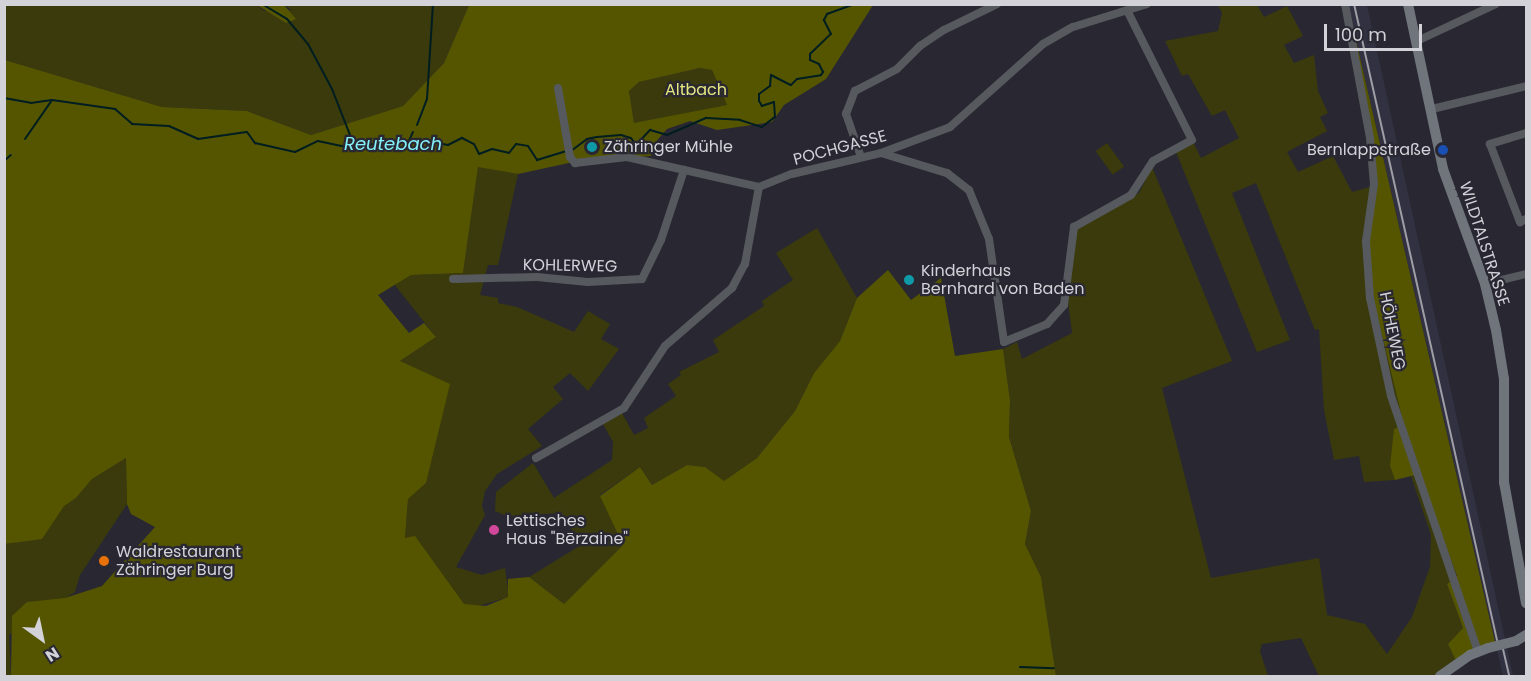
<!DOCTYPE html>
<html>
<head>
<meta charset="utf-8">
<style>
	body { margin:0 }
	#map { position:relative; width:1531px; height:681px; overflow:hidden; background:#292832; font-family:Poppins,sans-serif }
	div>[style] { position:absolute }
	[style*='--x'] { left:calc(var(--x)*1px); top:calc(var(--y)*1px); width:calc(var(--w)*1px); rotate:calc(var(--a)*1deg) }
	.built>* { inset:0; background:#323141 }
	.green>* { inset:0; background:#3a3a0c; transform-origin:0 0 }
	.forest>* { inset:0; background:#550 }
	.stream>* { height:2px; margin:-1px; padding:0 1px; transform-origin:1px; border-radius:1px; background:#001d20 }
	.street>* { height:8px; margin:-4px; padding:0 4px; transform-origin:4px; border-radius:4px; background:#565a5e }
	.secondary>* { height:10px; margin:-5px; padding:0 5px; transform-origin:5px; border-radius:5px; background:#6f757b }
	.rail>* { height:2px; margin:-1px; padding:0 1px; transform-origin:1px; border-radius:1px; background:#9f9ea6 }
	.secondary-bridge>* { height:10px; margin:-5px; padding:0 5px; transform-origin:5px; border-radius:5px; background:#6f757b }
	.dots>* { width:16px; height:16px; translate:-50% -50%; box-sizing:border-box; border:3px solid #292832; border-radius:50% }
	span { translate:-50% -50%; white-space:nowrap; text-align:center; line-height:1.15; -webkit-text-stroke:4.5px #292832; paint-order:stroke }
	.park-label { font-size:16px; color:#e3e680 }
	.poi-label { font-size:16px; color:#d2d2d8 }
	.left { translate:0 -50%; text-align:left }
	.right { translate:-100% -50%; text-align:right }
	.street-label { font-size:16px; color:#d2d2d8 }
	.water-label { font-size:18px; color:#84f0f9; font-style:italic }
	.frame { position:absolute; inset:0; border:6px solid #d2d2d8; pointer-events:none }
	.north { position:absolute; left:12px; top:609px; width:60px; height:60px; -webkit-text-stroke:4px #292832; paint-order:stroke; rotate:147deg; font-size:16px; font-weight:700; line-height:24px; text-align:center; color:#d2d2d8 }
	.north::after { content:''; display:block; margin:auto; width:21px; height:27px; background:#d2d2d8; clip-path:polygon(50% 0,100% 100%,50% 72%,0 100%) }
	.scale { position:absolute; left:1324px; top:24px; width:98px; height:27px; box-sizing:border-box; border:3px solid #d2d2d8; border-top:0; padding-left:8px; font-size:18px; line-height:21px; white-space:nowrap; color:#d2d2d8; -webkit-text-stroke:4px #292832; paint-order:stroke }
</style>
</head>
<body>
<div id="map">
	<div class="built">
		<div style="clip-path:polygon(1348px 5px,1367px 5px,1513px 676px,1503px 676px)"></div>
	</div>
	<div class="green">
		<div style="clip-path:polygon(4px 5px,257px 5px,264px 11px,292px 10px,284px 5px,469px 5px,444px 63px,403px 106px,311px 135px,247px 111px,162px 107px,5px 60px)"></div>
		<div style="clip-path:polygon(1218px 5px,1257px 5px,1264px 17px,1287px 6px,1303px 36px,1284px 45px,1294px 63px,1314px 55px,1318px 91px,1328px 113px,1320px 117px,1327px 131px,1287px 152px,1298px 172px,1333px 156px,1352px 192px,1377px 185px,1404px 425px,1390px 466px,1395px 480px,1364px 482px,1359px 456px,1334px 460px,1324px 410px,1319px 329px,1315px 330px,1256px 183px,1232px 193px,1290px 340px,1257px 352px,1176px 152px,1193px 142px,1201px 158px,1239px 138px,1225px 110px,1212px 116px,1188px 74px,1182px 76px,1165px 41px,1218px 31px,1222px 13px)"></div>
		<div style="clip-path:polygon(700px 68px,712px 70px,727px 105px,634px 124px,629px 91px,639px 82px)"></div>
		<div style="left:1107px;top:143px;width:29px;height:14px;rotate:54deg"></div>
		<div style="clip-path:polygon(478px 166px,518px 174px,498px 265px,488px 265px,480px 295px,498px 298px,498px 303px,517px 307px,574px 332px,588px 311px,610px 324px,601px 339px,619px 349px,588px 391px,570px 373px,553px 387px,563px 399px,528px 429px,542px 446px,497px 474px,485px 491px,482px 506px,485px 515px,456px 567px,482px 575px,505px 568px,509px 597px,474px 607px,464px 604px,405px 538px,408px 498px,426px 483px,400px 361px,436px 337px,394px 284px,411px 275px,463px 273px)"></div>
		<div style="clip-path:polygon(1152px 167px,1232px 361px,1162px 388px,1211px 578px,1319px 558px,1327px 615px,1365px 624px,1387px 654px,1412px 617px,1430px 567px,1431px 535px,1411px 476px,1420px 474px,1457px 577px,1447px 584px,1463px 628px,1448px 644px,1455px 659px,1471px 650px,1477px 655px,1447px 676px,1319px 676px,1301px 638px,1262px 644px,1260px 651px,1268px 676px,1056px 676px,1041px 577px,1025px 544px,1031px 511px,1009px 437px,1010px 400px,1003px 349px,1017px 342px,1022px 359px,1072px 333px,1068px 302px,1076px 230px,1139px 193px)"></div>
		<div style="clip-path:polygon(817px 228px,857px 298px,840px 341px,814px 373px,795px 411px,757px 458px,723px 482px,705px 467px,687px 465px,652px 485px,640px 467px,600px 495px,623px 545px,564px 604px,529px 577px,581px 545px,561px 513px,507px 516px,495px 511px,496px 492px,533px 463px,554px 498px,612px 460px,613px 442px,603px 424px,622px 413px,634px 435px,648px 428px,644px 418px,676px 396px,668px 384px,681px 375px,679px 372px,719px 352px,713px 340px,764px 306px,762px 301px,793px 280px,776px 253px)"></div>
		<div style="clip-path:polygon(126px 458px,127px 504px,80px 575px,75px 592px,9px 635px,11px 676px,5px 676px,5px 544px,42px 538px,63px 506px,76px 498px,92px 479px)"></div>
	</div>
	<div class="forest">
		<div style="clip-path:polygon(257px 5px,284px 5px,296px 19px,286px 23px)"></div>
		<div style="clip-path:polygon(evenodd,469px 5px,873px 5px,826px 79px,784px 105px,772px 122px,717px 130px,690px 121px,667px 129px,653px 145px,651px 156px,578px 161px,518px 174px,478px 167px,463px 273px,411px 275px,378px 295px,409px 333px,424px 323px,436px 337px,400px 361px,450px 384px,426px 483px,408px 499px,405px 538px,415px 536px,464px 604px,486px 606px,508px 597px,508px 579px,529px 577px,564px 604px,623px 545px,600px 496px,640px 467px,652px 485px,687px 465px,705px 467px,724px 481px,757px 458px,795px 411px,814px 373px,840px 341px,857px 298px,888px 270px,911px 300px,941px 278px,955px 356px,1003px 349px,1010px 400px,1009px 437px,1031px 511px,1025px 544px,1041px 577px,1056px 676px,11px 676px,12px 616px,27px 602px,65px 598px,102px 586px,155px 527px,131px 514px,127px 504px,126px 458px,92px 479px,76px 498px,64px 506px,42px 539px,5px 544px,5px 60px,162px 107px,247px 111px,311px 135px,403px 106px,444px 63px,469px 5px,700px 68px,712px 70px,727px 105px,634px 123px,629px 91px,639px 82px,700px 68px)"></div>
		<div style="clip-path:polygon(1355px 36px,1495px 642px,1455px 659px,1448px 644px,1463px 628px,1447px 584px,1457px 576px,1419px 474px,1395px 480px,1390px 466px,1394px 429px,1404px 425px,1373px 297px,1368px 243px,1377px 184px)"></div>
	</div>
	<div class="stream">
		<div style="--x:262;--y:4;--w:29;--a:31"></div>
		<div style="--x:287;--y:19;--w:33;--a:50"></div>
		<div style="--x:308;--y:44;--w:51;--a:61.9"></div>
		<div style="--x:332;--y:89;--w:60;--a:68.6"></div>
		<div style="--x:4;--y:98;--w:27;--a:10"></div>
		<div style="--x:31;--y:103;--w:21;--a:-8"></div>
		<div style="--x:52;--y:100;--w:64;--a:8.1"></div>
		<div style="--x:115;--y:109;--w:23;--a:41"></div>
		<div style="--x:132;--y:124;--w:37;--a:3"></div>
		<div style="--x:169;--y:126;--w:32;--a:24"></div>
		<div style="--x:198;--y:139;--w:49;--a:-8.1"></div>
		<div style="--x:247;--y:132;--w:14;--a:54"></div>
		<div style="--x:255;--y:143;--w:41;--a:12.7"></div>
		<div style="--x:295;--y:152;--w:25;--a:-26"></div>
		<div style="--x:318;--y:141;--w:24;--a:12"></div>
		<div style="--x:341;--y:146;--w:88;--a:-3.3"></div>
		<div style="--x:429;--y:141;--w:19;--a:12"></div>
		<div style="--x:448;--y:145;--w:16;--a:-27"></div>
		<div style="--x:462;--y:138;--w:13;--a:27"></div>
		<div style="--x:474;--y:144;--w:11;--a:63"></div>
		<div style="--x:479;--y:154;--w:14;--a:-21"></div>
		<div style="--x:492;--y:149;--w:17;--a:13"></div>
		<div style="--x:509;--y:153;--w:11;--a:-52"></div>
		<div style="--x:516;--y:144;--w:12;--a:9"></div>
		<div style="--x:528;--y:146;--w:17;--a:57"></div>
		<div style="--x:537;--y:160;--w:30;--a:-17"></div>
		<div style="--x:417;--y:125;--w:28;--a:-69"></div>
		<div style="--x:427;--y:99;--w:95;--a:-86.4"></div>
		<div style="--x:25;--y:139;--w:47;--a:-55.3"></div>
		<div style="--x:408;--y:143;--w:12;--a:-66"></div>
		<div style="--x:571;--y:151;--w:20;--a:-37"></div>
		<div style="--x:587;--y:139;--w:10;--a:-11"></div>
		<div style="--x:597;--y:137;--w:24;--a:-5"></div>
		<div style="--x:621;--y:135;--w:10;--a:17"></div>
		<div style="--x:631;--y:138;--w:9;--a:54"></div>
		<div style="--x:636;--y:145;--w:21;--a:-47"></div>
		<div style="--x:650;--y:130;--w:18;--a:16"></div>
		<div style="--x:667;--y:135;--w:43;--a:-23.6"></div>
		<div style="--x:706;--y:118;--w:34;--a:3"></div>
		<div style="--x:740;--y:120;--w:23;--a:18"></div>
		<div style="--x:762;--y:127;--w:16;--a:-38"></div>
		<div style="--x:775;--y:117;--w:15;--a:-94"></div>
		<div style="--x:774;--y:102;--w:13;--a:162"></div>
		<div style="--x:762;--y:106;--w:6;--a:-121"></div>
		<div style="--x:759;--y:101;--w:7;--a:-90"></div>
		<div style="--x:759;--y:94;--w:14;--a:-36"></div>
		<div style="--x:770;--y:86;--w:11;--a:-85"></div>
		<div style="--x:771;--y:75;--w:22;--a:27"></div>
		<div style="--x:791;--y:85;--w:8;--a:-45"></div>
		<div style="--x:797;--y:79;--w:24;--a:-9"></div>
		<div style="--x:821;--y:75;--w:4;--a:-56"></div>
		<div style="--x:823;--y:72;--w:9;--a:-117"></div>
		<div style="--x:819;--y:64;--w:10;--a:-156"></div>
		<div style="--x:810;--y:60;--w:6;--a:-90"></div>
		<div style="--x:810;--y:54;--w:29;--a:-44"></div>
		<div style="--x:831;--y:34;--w:16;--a:-117"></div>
		<div style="--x:824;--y:20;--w:7;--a:-63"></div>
		<div style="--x:827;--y:14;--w:30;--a:-20"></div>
		<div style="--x:4;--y:161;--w:9;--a:-41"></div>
		<div style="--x:1020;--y:667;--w:34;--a:2"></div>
	</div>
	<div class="street">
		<div style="--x:1345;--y:4;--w:136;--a:79.4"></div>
		<div style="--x:1370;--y:138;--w:46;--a:85"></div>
		<div style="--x:1374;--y:184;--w:58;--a:98"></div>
		<div style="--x:1366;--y:241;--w:57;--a:86"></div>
		<div style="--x:1370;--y:298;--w:100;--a:77.9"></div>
		<div style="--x:1391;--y:396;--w:269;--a:71.2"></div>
		<div style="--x:1417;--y:41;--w:87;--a:-25.1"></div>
		<div style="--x:558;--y:88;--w:70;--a:80.1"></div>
		<div style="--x:570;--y:157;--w:8;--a:50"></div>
		<div style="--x:575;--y:163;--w:52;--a:-6.6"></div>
		<div style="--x:627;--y:157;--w:135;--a:12.8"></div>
		<div style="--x:759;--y:187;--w:35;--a:-22"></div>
		<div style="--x:792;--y:174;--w:91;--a:-13.3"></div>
		<div style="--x:881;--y:153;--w:74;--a:-20.6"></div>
		<div style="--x:950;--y:127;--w:125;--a:-41.7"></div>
		<div style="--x:1043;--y:44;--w:34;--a:-30"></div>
		<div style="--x:1073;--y:27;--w:77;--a:-17.3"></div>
		<div style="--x:1432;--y:109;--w:97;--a:-13.7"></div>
		<div style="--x:1526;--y:133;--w:38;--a:163"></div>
		<div style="--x:1490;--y:144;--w:84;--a:69"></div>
		<div style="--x:1520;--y:222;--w:7;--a:-27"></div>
		<div style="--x:881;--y:153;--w:69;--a:16.9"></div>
		<div style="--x:947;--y:173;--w:28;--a:38"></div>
		<div style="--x:969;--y:190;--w:53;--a:67.8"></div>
		<div style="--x:989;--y:239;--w:104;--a:81.7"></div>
		<div style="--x:1004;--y:342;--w:47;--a:-22.7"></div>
		<div style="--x:1047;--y:324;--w:25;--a:-48"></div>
		<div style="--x:1064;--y:305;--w:79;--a:-82.7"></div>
		<div style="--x:1074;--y:227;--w:65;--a:-29.3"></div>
		<div style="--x:1131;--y:195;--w:40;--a:-57.1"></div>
		<div style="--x:1153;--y:161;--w:44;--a:-28.3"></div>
		<div style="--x:1192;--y:140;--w:143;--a:-116.6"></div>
		<div style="--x:861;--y:157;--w:46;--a:-109.2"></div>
		<div style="--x:846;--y:114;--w:25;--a:-69"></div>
		<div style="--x:855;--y:91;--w:47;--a:-27.6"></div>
		<div style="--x:897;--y:69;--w:33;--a:-45"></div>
		<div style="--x:920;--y:46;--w:29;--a:-34"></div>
		<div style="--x:944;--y:30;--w:59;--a:-26.1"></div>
		<div style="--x:453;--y:279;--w:84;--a:-1.4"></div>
		<div style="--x:537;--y:277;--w:51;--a:5.6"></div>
		<div style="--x:588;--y:282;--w:54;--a:-3.2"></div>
		<div style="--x:642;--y:279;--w:43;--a:-64"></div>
		<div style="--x:661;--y:240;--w:74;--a:-71.8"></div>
		<div style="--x:1485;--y:284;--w:42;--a:-13.7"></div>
		<div style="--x:536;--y:458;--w:101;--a:-29.6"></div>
		<div style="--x:624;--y:408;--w:74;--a:-56.5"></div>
		<div style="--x:665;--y:346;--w:89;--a:-40.9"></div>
		<div style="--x:732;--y:288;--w:27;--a:-62"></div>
		<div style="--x:745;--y:264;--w:78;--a:-79.7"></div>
	</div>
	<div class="secondary">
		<div style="--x:1408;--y:4;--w:169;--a:78"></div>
		<div style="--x:1443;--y:169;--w:122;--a:69.9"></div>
		<div style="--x:1485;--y:284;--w:47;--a:76.6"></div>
		<div style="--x:1496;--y:330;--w:50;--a:80.7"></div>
		<div style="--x:1504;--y:379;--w:103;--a:90"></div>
		<div style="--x:1504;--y:482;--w:123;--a:79.7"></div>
		<div style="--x:1516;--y:641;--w:12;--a:-31"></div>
		<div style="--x:1440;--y:676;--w:37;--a:-35"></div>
		<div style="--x:1470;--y:655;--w:19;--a:-21"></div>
	</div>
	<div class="rail">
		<div style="--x:1354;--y:4;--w:652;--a:77.33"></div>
		<div style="--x:1503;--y:649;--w:28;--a:77"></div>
	</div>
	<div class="secondary-bridge">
		<div style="--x:1488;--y:648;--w:29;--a:-14"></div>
	</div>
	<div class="dots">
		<div style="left:592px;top:147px;background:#0f9aa8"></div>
		<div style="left:1443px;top:150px;background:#1a4fb4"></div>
		<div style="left:909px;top:280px;background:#0f9aa8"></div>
		<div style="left:494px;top:530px;background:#d1479c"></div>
		<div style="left:104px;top:561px;background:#e8710a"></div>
	</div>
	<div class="park-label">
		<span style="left:696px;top:90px">Altbach</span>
	</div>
	<div class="poi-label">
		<span class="left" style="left:604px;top:147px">Zähringer Mühle</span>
		<span class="right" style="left:1431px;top:150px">Bernlappstraße</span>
		<span class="left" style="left:921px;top:280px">Kinderhaus<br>Bernhard von Baden</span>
		<span class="left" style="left:506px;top:530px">Lettisches<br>Haus "Bērzaine"</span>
		<span class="left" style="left:116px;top:561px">Waldrestaurant<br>Zähringer Burg</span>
	</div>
	<div class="street-label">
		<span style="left:840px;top:148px;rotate:-15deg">POCHGASSE</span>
		<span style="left:1484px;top:244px;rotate:72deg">WILDTALSTRASSE</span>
		<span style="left:570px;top:266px;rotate:1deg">KOHLERWEG</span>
		<span style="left:1392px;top:331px;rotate:79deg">HÖHEWEG</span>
	</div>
	<div class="water-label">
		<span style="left:393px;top:144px">Reutebach</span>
	</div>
	<div class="frame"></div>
	<div class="north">N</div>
	<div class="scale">100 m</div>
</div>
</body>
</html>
